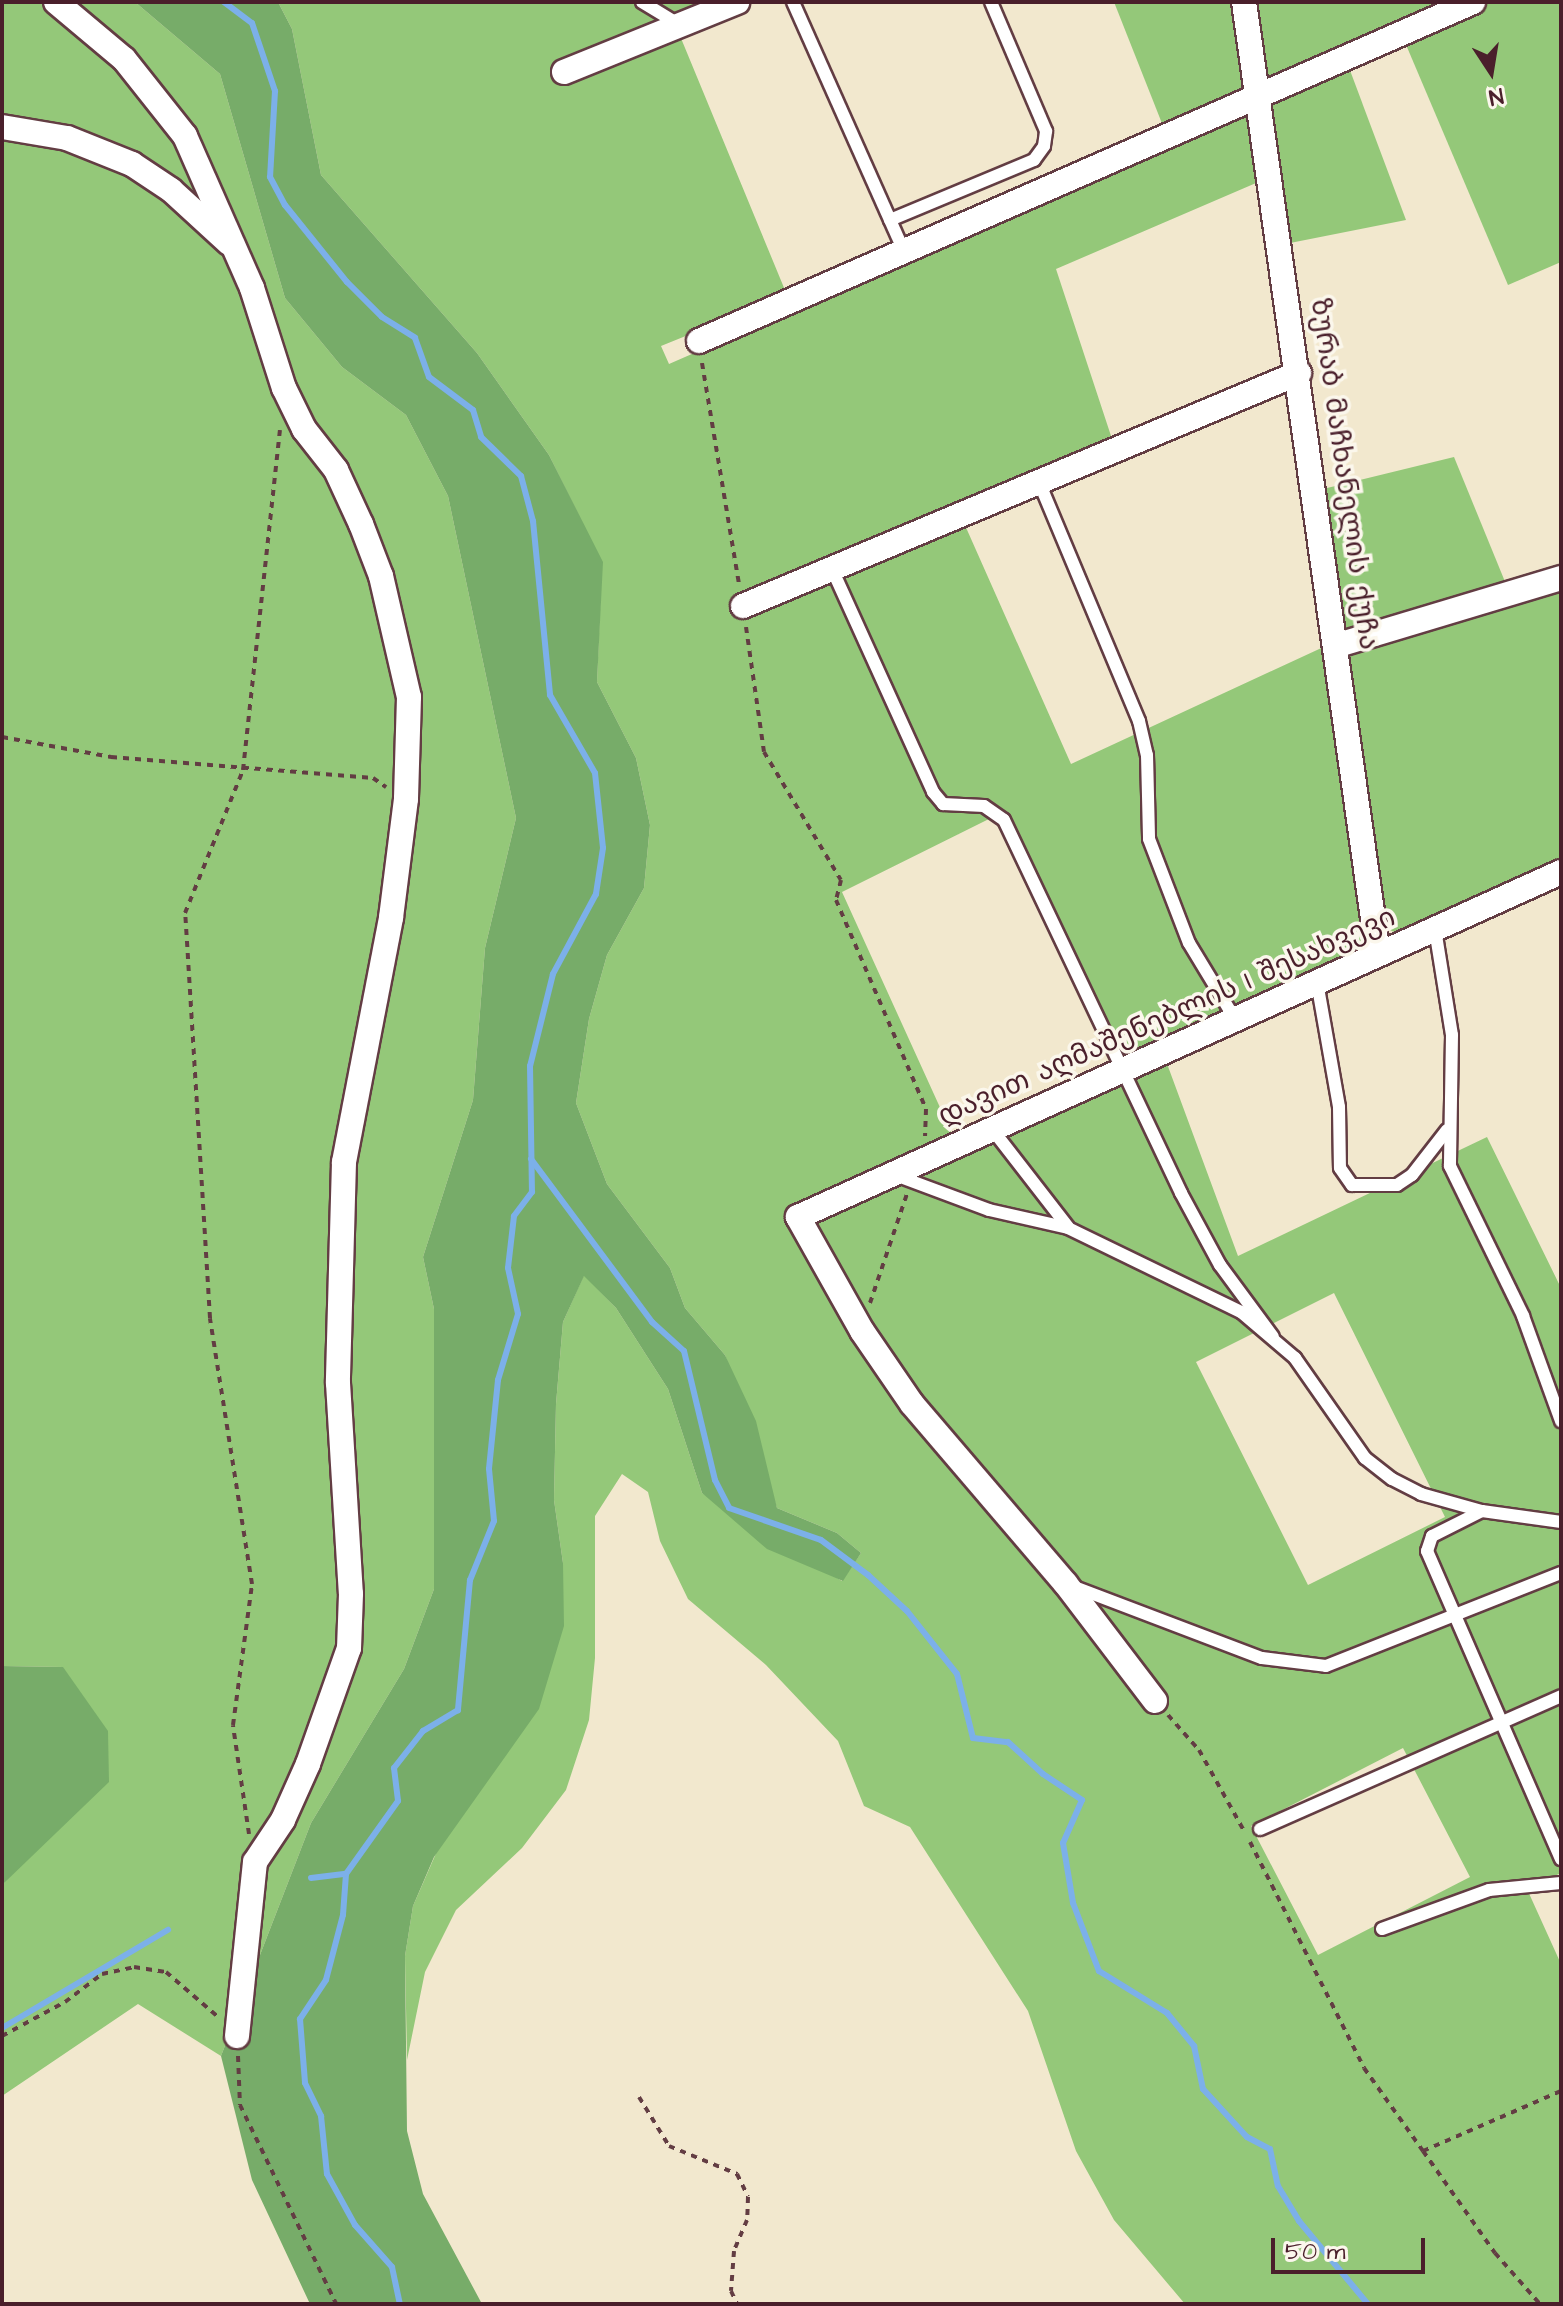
<!DOCTYPE html>
<html>
<head>
<meta charset="utf-8">
<style>
	body { margin:0 }
	#map { position:relative; width:1563px; height:2306px; overflow:hidden; background:#f2e8ce; font-family:"Architects Daughter","Noto Sans Georgian",sans-serif }
	div>[style] { position:absolute }
	[style*='--x'] { left:calc(var(--x)*1px); top:calc(var(--y)*1px); width:calc(var(--w)*1px); rotate:calc(var(--a)*1deg) }
	.green>* { inset:0; background:#94c879 }
	.forest>* { inset:0; background:#77ac69 }
	.stream>* { height:6px; margin:-3px; padding:0 3px; transform-origin:3px; border-radius:3px; background:#7cb0e9 }
	.path>* { height:4px; margin-top:-2px; transform-origin:0; background:repeating-linear-gradient(90deg,#633d43 0 6px,transparent 0 12px) }
	.roads { filter:drop-shadow(2px 0 #633d43) drop-shadow(-2px 0 #633d43) drop-shadow(0 2px #633d43) drop-shadow(0 -2px #633d43) }
	.service>* { height:12px; margin:-6px; padding:0 6px; transform-origin:6px; border-radius:6px; background:#fff }
	.minor>* { height:24px; margin:-12px; padding:0 12px; transform-origin:12px; border-radius:12px; background:#fff }
	span { translate:-50% -50%; white-space:nowrap; text-align:center; line-height:1.15; -webkit-text-stroke:7px #fbf7ec; paint-order:stroke }
	.street-label { font-size:28px; color:#4a1f2b }
	.frame { position:absolute; inset:0; border:4px solid #4a1f2b; pointer-events:none }
	.north { position:absolute; left:1451px; top:32px; width:80px; height:80px; -webkit-text-stroke:6px #fbf7ec; paint-order:stroke; rotate:168deg; font-size:22px; font-weight:700; line-height:32px; text-align:center; color:#4a1f2b }
	.north::after { content:''; display:block; margin:auto; width:28px; height:36px; background:#4a1f2b; clip-path:polygon(50% 0,100% 100%,50% 72%,0 100%) }
	.scale { position:absolute; left:1271px; top:2238px; width:154px; height:36px; box-sizing:border-box; border:4px solid #4a1f2b; border-top:0; padding-left:10px; font-size:24px; line-height:28px; white-space:nowrap; color:#4a1f2b; -webkit-text-stroke:6px #fbf7ec; paint-order:stroke }
</style>
</head>
<body>
<div id="map">
	<div class="green">
		<div style="clip-path:polygon(2px 2px,135px 2px,220px 74px,285px 298px,342px 367px,406px 415px,448px 496px,516px 818px,485px 948px,473px 1100px,423px 1257px,434px 1309px,434px 1589px,404px 1669px,311px 1823px,221px 2056px,138px 2004px,2px 2096px,2px 1885px,17px 1868px,63px 1667px,2px 1666px)"></div>
		<div style="clip-path:polygon(evenodd,278px 2px,742px 2px,678px 31px,787px 295px,661px 346px,669px 364px,1252px 110px,1263px 180px,1056px 269px,1114px 445px,730px 607px,734px 616px,964px 523px,1071px 764px,1330px 644px,1367px 970px,1166px 1061px,1238px 1256px,1487px 1137px,1561px 1288px,1561px 1873px,1527px 1889px,1561px 1964px,1561px 2304px,1185px 2304px,1114px 2220px,1076px 2151px,1028px 2011px,910px 1827px,864px 1806px,838px 1741px,766px 1665px,688px 1599px,660px 1541px,648px 1492px,622px 1474px,595px 1516px,595px 1658px,589px 1720px,566px 1790px,522px 1848px,456px 1910px,425px 1972px,407px 2060px,405px 1956px,413px 1906px,563px 1563px,554px 1500px,556px 1404px,563px 1322px,584px 1275px,616px 1308px,668px 1389px,702px 1493px,842px 1581px,861px 1553px,837px 1533px,777px 1508px,725px 1355px,685px 1308px,670px 1268px,607px 1184px,576px 1103px,589px 1019px,607px 955px,644px 888px,650px 825px,636px 758px,597px 682px,602px 562px,549px 455px,477px 353px,321px 175px,292px 29px,278px 2px,999px 814px,1115px 1065px,953px 1136px,842px 892px,999px 814px,278px 2px,1334px 1293px,1445px 1517px,1308px 1585px,1196px 1362px,1334px 1293px,278px 2px,1403px 1748px,1470px 1877px,1318px 1955px,1251px 1826px,1403px 1748px)"></div>
		<div style="clip-path:polygon(1114px 2px,1238px 2px,1250px 91px,1165px 131px)"></div>
		<div style="clip-path:polygon(1252px 2px,1449px 2px,1264px 85px)"></div>
		<div style="clip-path:polygon(1488px 2px,1561px 2px,1561px 262px,1508px 285px,1404px 40px)"></div>
		<div style="clip-path:polygon(1348px 65px,1406px 220px,1285px 244px,1265px 101px)"></div>
		<div style="clip-path:polygon(1454px 457px,1508px 589px,1345px 634px,1323px 489px)"></div>
		<div style="clip-path:polygon(1561px 589px,1561px 862px,1398px 934px,1386px 928px,1347px 658px,1353px 648px)"></div>
	</div>
	<div class="forest">
		<div style="clip-path:polygon(135px 2px,278px 2px,292px 29px,321px 175px,477px 353px,549px 455px,603px 562px,597px 682px,636px 758px,650px 825px,644px 888px,607px 955px,589px 1019px,576px 1103px,607px 1184px,670px 1268px,685px 1308px,725px 1355px,756px 1421px,777px 1508px,837px 1533px,861px 1553px,843px 1581px,767px 1549px,702px 1493px,668px 1389px,616px 1308px,584px 1276px,563px 1322px,556px 1404px,554px 1500px,563px 1563px,564px 1626px,539px 1709px,434px 1857px,413px 1906px,405px 1956px,407px 2131px,423px 2194px,482px 2304px,310px 2304px,252px 2180px,221px 2056px,311px 1823px,404px 1669px,434px 1589px,434px 1309px,423px 1257px,473px 1100px,485px 948px,516px 818px,448px 496px,406px 415px,342px 367px,285px 298px,220px 74px)"></div>
		<div style="clip-path:polygon(2px 1666px,63px 1667px,108px 1731px,109px 1782px,2px 1885px)"></div>
	</div>
	<div class="stream">
		<div style="--x:224;--y:2;--w:35;--a:37"></div>
		<div style="--x:252;--y:23;--w:72;--a:71.3"></div>
		<div style="--x:275;--y:91;--w:86;--a:93.3"></div>
		<div style="--x:270;--y:177;--w:32;--a:62"></div>
		<div style="--x:285;--y:205;--w:99;--a:51.2"></div>
		<div style="--x:347;--y:282;--w:49;--a:45"></div>
		<div style="--x:382;--y:317;--w:39;--a:32"></div>
		<div style="--x:415;--y:338;--w:41;--a:70.3"></div>
		<div style="--x:429;--y:377;--w:55;--a:36.9"></div>
		<div style="--x:473;--y:410;--w:28;--a:73"></div>
		<div style="--x:481;--y:437;--w:56;--a:44.3"></div>
		<div style="--x:521;--y:476;--w:47;--a:75.1"></div>
		<div style="--x:533;--y:521;--w:175;--a:84.4"></div>
		<div style="--x:550;--y:695;--w:90;--a:60"></div>
		<div style="--x:595;--y:773;--w:75;--a:83.9"></div>
		<div style="--x:603;--y:848;--w:47;--a:98.7"></div>
		<div style="--x:596;--y:894;--w:91;--a:118.3"></div>
		<div style="--x:553;--y:974;--w:95;--a:104"></div>
		<div style="--x:530;--y:1066;--w:126;--a:89.1"></div>
		<div style="--x:532;--y:1192;--w:30;--a:127"></div>
		<div style="--x:514;--y:1216;--w:52;--a:96.6"></div>
		<div style="--x:508;--y:1268;--w:47;--a:77.7"></div>
		<div style="--x:518;--y:1314;--w:69;--a:106.9"></div>
		<div style="--x:498;--y:1380;--w:89;--a:95.8"></div>
		<div style="--x:489;--y:1469;--w:52;--a:84.5"></div>
		<div style="--x:494;--y:1521;--w:64;--a:112.1"></div>
		<div style="--x:470;--y:1580;--w:131;--a:95.3"></div>
		<div style="--x:458;--y:1710;--w:41;--a:149"></div>
		<div style="--x:423;--y:1731;--w:47;--a:128.1"></div>
		<div style="--x:394;--y:1768;--w:33;--a:83"></div>
		<div style="--x:398;--y:1801;--w:90;--a:125.5"></div>
		<div style="--x:346;--y:1874;--w:41;--a:94.2"></div>
		<div style="--x:343;--y:1915;--w:67;--a:104.7"></div>
		<div style="--x:326;--y:1980;--w:47;--a:123.7"></div>
		<div style="--x:300;--y:2019;--w:64;--a:85.5"></div>
		<div style="--x:305;--y:2083;--w:37;--a:64"></div>
		<div style="--x:321;--y:2116;--w:58;--a:84.1"></div>
		<div style="--x:327;--y:2174;--w:58;--a:61.2"></div>
		<div style="--x:355;--y:2225;--w:56;--a:48.6"></div>
		<div style="--x:392;--y:2267;--w:38;--a:78"></div>
		<div style="--x:531;--y:1159;--w:203;--a:53.4"></div>
		<div style="--x:652;--y:1322;--w:43;--a:42.2"></div>
		<div style="--x:684;--y:1351;--w:133;--a:76.5"></div>
		<div style="--x:715;--y:1480;--w:31;--a:63"></div>
		<div style="--x:729;--y:1508;--w:97;--a:19.2"></div>
		<div style="--x:821;--y:1540;--w:59;--a:36.7"></div>
		<div style="--x:868;--y:1575;--w:53;--a:42.7"></div>
		<div style="--x:907;--y:1611;--w:80;--a:51.6"></div>
		<div style="--x:957;--y:1674;--w:66;--a:76"></div>
		<div style="--x:973;--y:1738;--w:35;--a:7"></div>
		<div style="--x:1008;--y:1742;--w:47;--a:42.4"></div>
		<div style="--x:1043;--y:1774;--w:47;--a:33.7"></div>
		<div style="--x:1082;--y:1800;--w:47;--a:113.8"></div>
		<div style="--x:1063;--y:1843;--w:61;--a:80.5"></div>
		<div style="--x:1073;--y:1903;--w:73;--a:69.1"></div>
		<div style="--x:1099;--y:1971;--w:80;--a:31.7"></div>
		<div style="--x:1167;--y:2013;--w:43;--a:50.7"></div>
		<div style="--x:1194;--y:2046;--w:44;--a:78.2"></div>
		<div style="--x:1203;--y:2089;--w:65;--a:47.5"></div>
		<div style="--x:1247;--y:2137;--w:26;--a:28"></div>
		<div style="--x:1270;--y:2149;--w:38;--a:78"></div>
		<div style="--x:1278;--y:2186;--w:41;--a:59"></div>
		<div style="--x:1299;--y:2221;--w:108;--a:50.3"></div>
		<div style="--x:311;--y:1878;--w:35;--a:-7"></div>
		<div style="--x:2;--y:2028;--w:193;--a:-30.6"></div>
	</div>
	<div class="path">
		<div style="--x:702;--y:363;--w:223;--a:80.5"></div>
		<div style="--x:746;--y:627;--w:126;--a:81.8"></div>
		<div style="--x:764;--y:752;--w:149;--a:59"></div>
		<div style="--x:841;--y:880;--w:21;--a:104"></div>
		<div style="--x:836;--y:900;--w:228;--a:66.7"></div>
		<div style="--x:926;--y:1109;--w:27;--a:92"></div>
		<div style="--x:2;--y:737;--w:111;--a:10.4"></div>
		<div style="--x:111;--y:757;--w:263;--a:4.6"></div>
		<div style="--x:373;--y:778;--w:16;--a:35"></div>
		<div style="--x:870;--y:1303;--w:115;--a:-71.3"></div>
		<div style="--x:1168;--y:1715;--w:47;--a:48.5"></div>
		<div style="--x:1199;--y:1750;--w:93;--a:60.9"></div>
		<div style="--x:249;--y:1834;--w:110;--a:-98.4"></div>
		<div style="--x:233;--y:1725;--w:142;--a:-82.3"></div>
		<div style="--x:252;--y:1584;--w:269;--a:-99"></div>
		<div style="--x:210;--y:1318;--w:406;--a:-93.5"></div>
		<div style="--x:185;--y:913;--w:154;--a:-67.9"></div>
		<div style="--x:243;--y:770;--w:342;--a:-83.8"></div>
		<div style="--x:1250;--y:1842;--w:253;--a:63.2"></div>
		<div style="--x:1364;--y:2068;--w:102;--a:54.6"></div>
		<div style="--x:1423;--y:2151;--w:150;--a:-23.5"></div>
		<div style="--x:2;--y:2036;--w:72;--a:-28.4"></div>
		<div style="--x:65;--y:2002;--w:46;--a:-37.1"></div>
		<div style="--x:102;--y:1974;--w:33;--a:-12"></div>
		<div style="--x:134;--y:1967;--w:32;--a:9"></div>
		<div style="--x:166;--y:1972;--w:67;--a:40.8"></div>
		<div style="--x:238;--y:2056;--w:49;--a:87.7"></div>
		<div style="--x:240;--y:2105;--w:221;--a:64.2"></div>
		<div style="--x:639;--y:2097;--w:57;--a:58.5"></div>
		<div style="--x:669;--y:2146;--w:74;--a:22.4"></div>
		<div style="--x:737;--y:2174;--w:25;--a:64"></div>
		<div style="--x:748;--y:2197;--w:23;--a:92"></div>
		<div style="--x:747;--y:2220;--w:34;--a:113"></div>
		<div style="--x:734;--y:2251;--w:40;--a:94.3"></div>
		<div style="--x:731;--y:2291;--w:14;--a:65"></div>
		<div style="--x:1423;--y:2151;--w:125;--a:54.8"></div>
		<div style="--x:1495;--y:2253;--w:68;--a:48.6"></div>
	</div>
	<div class="roads">
		<div class="service">
			<div style="--x:642;--y:2;--w:44;--a:31.2"></div>
			<div style="--x:793;--y:2;--w:273;--a:66"></div>
			<div style="--x:890;--y:220;--w:156;--a:-22.6"></div>
			<div style="--x:1034;--y:160;--w:17;--a:-54"></div>
			<div style="--x:1044;--y:146;--w:15;--a:-82"></div>
			<div style="--x:1046;--y:131;--w:140;--a:-113.1"></div>
			<div style="--x:1039;--y:482;--w:259;--a:67.3"></div>
			<div style="--x:1139;--y:721;--w:35;--a:77"></div>
			<div style="--x:1147;--y:755;--w:84;--a:88.6"></div>
			<div style="--x:1149;--y:839;--w:111;--a:69"></div>
			<div style="--x:1189;--y:943;--w:89;--a:58.8"></div>
			<div style="--x:832;--y:569;--w:245;--a:65.6"></div>
			<div style="--x:933;--y:792;--w:16;--a:50"></div>
			<div style="--x:943;--y:804;--w:41;--a:2.8"></div>
			<div style="--x:984;--y:806;--w:24;--a:35"></div>
			<div style="--x:1004;--y:820;--w:413;--a:64.6"></div>
			<div style="--x:1181;--y:1193;--w:82;--a:61.6"></div>
			<div style="--x:1220;--y:1265;--w:89;--a:53.6"></div>
			<div style="--x:1435;--y:929;--w:107;--a:80.9"></div>
			<div style="--x:1452;--y:1035;--w:131;--a:90.9"></div>
			<div style="--x:1450;--y:1166;--w:167;--a:64"></div>
			<div style="--x:1523;--y:1316;--w:112;--a:70.1"></div>
			<div style="--x:1317;--y:982;--w:127;--a:80"></div>
			<div style="--x:1339;--y:1107;--w:61;--a:89.1"></div>
			<div style="--x:1340;--y:1168;--w:21;--a:55"></div>
			<div style="--x:1352;--y:1185;--w:45;--a:0"></div>
			<div style="--x:1397;--y:1185;--w:18;--a:-34"></div>
			<div style="--x:1412;--y:1175;--w:57;--a:-52.1"></div>
			<div style="--x:992;--y:1129;--w:124;--a:52.2"></div>
			<div style="--x:895;--y:1175;--w:100;--a:20.4"></div>
			<div style="--x:989;--y:1210;--w:81;--a:12.8"></div>
			<div style="--x:1068;--y:1228;--w:192;--a:25.9"></div>
			<div style="--x:1241;--y:1312;--w:71;--a:40.4"></div>
			<div style="--x:1295;--y:1358;--w:122;--a:55"></div>
			<div style="--x:1365;--y:1458;--w:34;--a:38"></div>
			<div style="--x:1392;--y:1479;--w:33;--a:27"></div>
			<div style="--x:1421;--y:1494;--w:63;--a:15.6"></div>
			<div style="--x:1482;--y:1511;--w:80;--a:7.9"></div>
			<div style="--x:1482;--y:1511;--w:56;--a:153.4"></div>
			<div style="--x:1432;--y:1536;--w:16;--a:108"></div>
			<div style="--x:1427;--y:1551;--w:336;--a:66.5"></div>
			<div style="--x:1072;--y:1586;--w:203;--a:20.8"></div>
			<div style="--x:1262;--y:1658;--w:64;--a:7.1"></div>
			<div style="--x:1326;--y:1666;--w:253;--a:-21.6"></div>
			<div style="--x:1260;--y:1829;--w:329;--a:-23.8"></div>
			<div style="--x:1382;--y:1929;--w:114;--a:-20"></div>
			<div style="--x:1489;--y:1890;--w:72;--a:-5.6"></div>
		</div>
		<div class="minor">
			<div style="--x:56;--y:2;--w:89;--a:40"></div>
			<div style="--x:124;--y:59;--w:98;--a:51.6"></div>
			<div style="--x:185;--y:136;--w:166;--a:66.2"></div>
			<div style="--x:252;--y:288;--w:105;--a:72.3"></div>
			<div style="--x:284;--y:388;--w:46;--a:64"></div>
			<div style="--x:304;--y:429;--w:52;--a:52"></div>
			<div style="--x:336;--y:470;--w:60;--a:65.2"></div>
			<div style="--x:361;--y:524;--w:56;--a:69"></div>
			<div style="--x:381;--y:576;--w:124;--a:77"></div>
			<div style="--x:409;--y:697;--w:102;--a:91.7"></div>
			<div style="--x:406;--y:799;--w:120;--a:97.2"></div>
			<div style="--x:391;--y:918;--w:248;--a:100.9"></div>
			<div style="--x:344;--y:1162;--w:221;--a:91.6"></div>
			<div style="--x:338;--y:1383;--w:211;--a:86.5"></div>
			<div style="--x:351;--y:1594;--w:54;--a:92.1"></div>
			<div style="--x:349;--y:1648;--w:123;--a:109.5"></div>
			<div style="--x:308;--y:1764;--w:61;--a:114.1"></div>
			<div style="--x:283;--y:1820;--w:50;--a:123.7"></div>
			<div style="--x:255;--y:1862;--w:175;--a:95.9"></div>
			<div style="--x:1244;--y:2;--w:961;--a:81.99"></div>
			<div style="--x:564;--y:72;--w:187;--a:-22"></div>
			<div style="--x:2;--y:127;--w:66;--a:9.6"></div>
			<div style="--x:67;--y:138;--w:70;--a:21.8"></div>
			<div style="--x:132;--y:164;--w:47;--a:33.7"></div>
			<div style="--x:171;--y:190;--w:79;--a:42.4"></div>
			<div style="--x:699;--y:341;--w:845;--a:-23.65"></div>
			<div style="--x:743;--y:606;--w:603;--a:-22.74"></div>
			<div style="--x:1338;--y:645;--w:233;--a:-16.7"></div>
			<div style="--x:1155;--y:1701;--w:148;--a:-127.3"></div>
			<div style="--x:1065;--y:1583;--w:235;--a:-130.5"></div>
			<div style="--x:912;--y:1404;--w:88;--a:-124.4"></div>
			<div style="--x:862;--y:1331;--w:131;--a:-119.3"></div>
			<div style="--x:798;--y:1217;--w:837;--a:-24.33"></div>
		</div>
	</div>
	<div class="street-label">
		<span style="left:1344px;top:474px;rotate:82deg">ზურაბ მაჩხანელის ქუჩა</span>
		<span style="left:1167px;top:1017px;rotate:-24deg">დავით აღმაშენებლის I შესახვევი</span>
	</div>
	<div class="frame"></div>
	<div class="north">N</div>
	<div class="scale">50 m</div>
</div>
</body>
</html>
